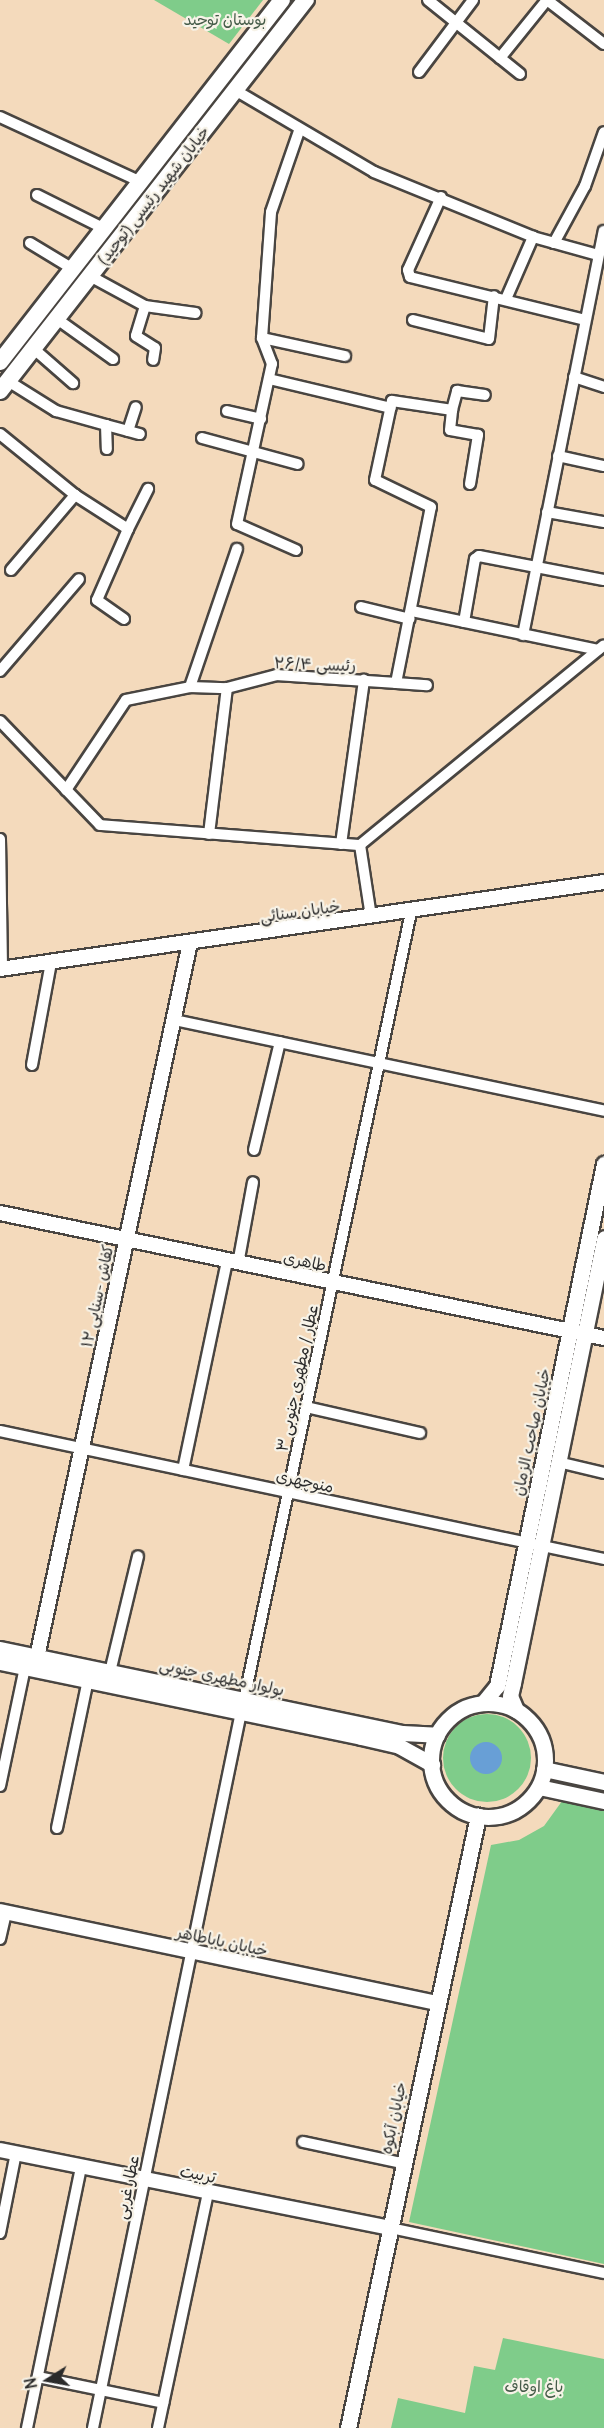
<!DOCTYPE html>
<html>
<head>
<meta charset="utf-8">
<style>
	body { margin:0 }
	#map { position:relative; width:604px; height:2428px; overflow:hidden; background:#f4dabc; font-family:Delius,"Playpen Sans Arabic",sans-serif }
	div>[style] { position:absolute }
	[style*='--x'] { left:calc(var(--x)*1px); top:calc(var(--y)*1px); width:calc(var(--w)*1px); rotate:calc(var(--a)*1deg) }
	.green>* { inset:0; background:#7fcc8a }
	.round { border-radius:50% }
	.water>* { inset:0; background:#689fd6 }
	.roads { filter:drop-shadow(2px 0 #494541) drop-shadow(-2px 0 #494541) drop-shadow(0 2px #494541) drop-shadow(0 -2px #494541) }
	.minor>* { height:10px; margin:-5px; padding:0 5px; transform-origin:5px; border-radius:5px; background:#fff }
	.tertiary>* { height:14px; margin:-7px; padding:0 7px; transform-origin:7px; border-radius:7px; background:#fff }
	.secondary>* { height:15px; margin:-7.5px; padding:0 7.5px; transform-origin:7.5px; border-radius:7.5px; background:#fff }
	.secondary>.ring { margin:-7.5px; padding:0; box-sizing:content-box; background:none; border:15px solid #fff; border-radius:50% }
	.primary>* { height:16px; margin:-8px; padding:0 8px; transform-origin:8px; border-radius:8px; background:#fff }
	span { translate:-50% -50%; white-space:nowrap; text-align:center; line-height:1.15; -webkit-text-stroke:4.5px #f7f3e8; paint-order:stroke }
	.park-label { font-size:16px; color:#445b48 }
	.street-label { font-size:16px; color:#2b2b2b }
	.north { position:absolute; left:18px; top:2350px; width:60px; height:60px; -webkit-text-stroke:4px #f7f3e8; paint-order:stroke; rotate:259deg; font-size:16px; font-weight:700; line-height:24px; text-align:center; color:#2b2b2b }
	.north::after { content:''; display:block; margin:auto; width:21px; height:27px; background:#2b2b2b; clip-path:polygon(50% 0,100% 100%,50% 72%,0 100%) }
</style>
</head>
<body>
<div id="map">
	<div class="green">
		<div style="clip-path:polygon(154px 0,263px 0,229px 44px)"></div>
		<div class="round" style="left:443px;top:1714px;width:88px;height:88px"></div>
		<div style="clip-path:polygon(565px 1797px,604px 1805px,604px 2264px,409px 2222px,491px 1845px,519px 1840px,544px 1826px)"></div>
		<div style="clip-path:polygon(503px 2338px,604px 2359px,604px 2428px,391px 2428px,398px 2398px,465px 2413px,474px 2366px,495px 2370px)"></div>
	</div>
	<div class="water">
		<div class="round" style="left:470px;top:1742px;width:32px;height:32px"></div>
	</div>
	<div class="roads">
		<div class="minor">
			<div style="--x:428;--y:0;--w:118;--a:38.8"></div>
			<div style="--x:500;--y:58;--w:75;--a:-51"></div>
			<div style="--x:547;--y:0;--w:72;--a:37.7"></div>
			<div style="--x:419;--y:72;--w:90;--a:-53.1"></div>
			<div style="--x:235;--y:90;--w:161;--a:30.5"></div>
			<div style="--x:374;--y:172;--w:172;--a:22.2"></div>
			<div style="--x:533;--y:237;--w:67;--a:15.5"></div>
			<div style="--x:0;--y:117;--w:153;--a:24.7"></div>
			<div style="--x:37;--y:195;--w:76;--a:26.6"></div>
			<div style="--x:441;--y:197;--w:80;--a:114.3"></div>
			<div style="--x:408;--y:270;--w:7;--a:74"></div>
			<div style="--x:410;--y:277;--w:180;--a:13.8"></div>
			<div style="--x:30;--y:243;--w:50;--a:31.2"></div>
			<div style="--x:554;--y:243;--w:65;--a:-61.5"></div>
			<div style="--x:585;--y:186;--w:57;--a:-70.6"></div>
			<div style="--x:90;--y:276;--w:63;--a:28.6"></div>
			<div style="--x:145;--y:306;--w:51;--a:7.8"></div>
			<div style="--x:506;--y:299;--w:68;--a:-66.5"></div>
			<div style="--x:145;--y:306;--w:31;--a:107"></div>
			<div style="--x:136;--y:336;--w:22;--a:32"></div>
			<div style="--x:155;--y:348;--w:12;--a:99"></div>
			<div style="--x:57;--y:319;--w:69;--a:35.5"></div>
			<div style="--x:413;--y:320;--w:78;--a:14"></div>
			<div style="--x:489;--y:339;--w:43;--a:-83.4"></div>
			<div style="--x:262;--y:338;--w:85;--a:12.2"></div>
			<div style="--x:34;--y:349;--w:52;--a:41.1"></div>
			<div style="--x:574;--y:377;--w:32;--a:18"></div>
			<div style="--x:269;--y:379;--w:125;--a:13.4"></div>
			<div style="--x:8;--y:381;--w:57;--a:32"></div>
			<div style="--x:56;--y:411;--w:52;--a:15.6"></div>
			<div style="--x:106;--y:425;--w:24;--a:88"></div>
			<div style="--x:227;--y:411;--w:35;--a:13"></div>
			<div style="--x:106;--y:425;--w:35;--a:15"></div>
			<div style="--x:128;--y:431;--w:25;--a:-72"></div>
			<div style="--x:0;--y:434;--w:97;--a:39.1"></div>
			<div style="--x:75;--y:495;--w:63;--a:32.7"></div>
			<div style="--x:128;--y:529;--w:45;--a:-63.4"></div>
			<div style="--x:202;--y:438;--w:99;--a:15.2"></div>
			<div style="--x:558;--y:456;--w:47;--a:12.3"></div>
			<div style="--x:470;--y:484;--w:50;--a:-80.7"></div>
			<div style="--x:478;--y:435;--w:28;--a:-170"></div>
			<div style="--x:450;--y:430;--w:20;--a:-84"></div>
			<div style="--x:452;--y:410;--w:20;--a:-75"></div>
			<div style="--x:457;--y:391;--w:28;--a:8"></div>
			<div style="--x:547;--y:512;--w:58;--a:10"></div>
			<div style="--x:296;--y:550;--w:64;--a:-156.2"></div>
			<div style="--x:237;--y:524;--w:164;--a:-77.7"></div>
			<div style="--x:272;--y:364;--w:28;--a:-111"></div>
			<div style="--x:262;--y:338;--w:126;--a:-85.9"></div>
			<div style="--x:271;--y:212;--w:86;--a:-70.9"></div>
			<div style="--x:11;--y:570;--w:99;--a:-49.5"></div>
			<div style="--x:361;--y:607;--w:50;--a:13.8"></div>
			<div style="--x:412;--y:611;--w:190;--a:11.8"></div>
			<div style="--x:124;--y:619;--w:33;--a:-145"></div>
			<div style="--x:97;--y:600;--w:77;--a:-66.4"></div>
			<div style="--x:464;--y:622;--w:64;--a:-80.1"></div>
			<div style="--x:475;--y:559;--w:5;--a:-37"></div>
			<div style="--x:479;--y:556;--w:127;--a:10.9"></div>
			<div style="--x:523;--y:635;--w:412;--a:-78.7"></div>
			<div style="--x:0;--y:671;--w:121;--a:-49.3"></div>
			<div style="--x:396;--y:683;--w:31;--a:4"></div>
			<div style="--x:190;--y:687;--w:146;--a:-71.2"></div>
			<div style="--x:0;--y:721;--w:144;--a:46.1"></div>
			<div style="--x:100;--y:825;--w:261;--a:4.4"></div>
			<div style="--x:66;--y:790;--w:108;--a:-56.3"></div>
			<div style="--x:126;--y:700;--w:65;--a:-11.5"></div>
			<div style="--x:190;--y:687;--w:37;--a:2"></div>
			<div style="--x:227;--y:688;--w:52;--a:-14.6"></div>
			<div style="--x:277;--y:675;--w:119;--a:3.8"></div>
			<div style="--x:396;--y:683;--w:179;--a:-78.8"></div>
			<div style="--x:431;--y:507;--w:62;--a:-154.3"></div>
			<div style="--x:375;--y:480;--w:81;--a:-77.9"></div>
			<div style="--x:392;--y:401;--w:61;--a:8.5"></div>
			<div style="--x:209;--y:834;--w:147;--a:-83"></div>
			<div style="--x:0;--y:839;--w:130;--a:89.1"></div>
			<div style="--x:341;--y:844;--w:166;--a:-82"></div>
			<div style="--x:360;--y:845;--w:315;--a:-39.3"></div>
			<div style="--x:360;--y:845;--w:73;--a:81.3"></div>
			<div style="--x:174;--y:1020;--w:440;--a:11.9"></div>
			<div style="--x:32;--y:1065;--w:105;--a:-79.5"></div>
			<div style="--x:254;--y:1150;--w:111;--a:-76.5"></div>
			<div style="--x:238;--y:1264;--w:83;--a:-79.6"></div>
			<div style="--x:306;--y:1407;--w:117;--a:12.8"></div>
			<div style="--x:0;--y:1431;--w:617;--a:11.97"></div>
			<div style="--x:558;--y:1462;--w:47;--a:13.4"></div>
			<div style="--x:183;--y:1470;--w:214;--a:-78.1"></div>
			<div style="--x:110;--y:1672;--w:119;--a:-76.4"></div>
			<div style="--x:244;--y:1700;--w:806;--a:-78.03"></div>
			<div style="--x:0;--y:1786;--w:122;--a:-78.1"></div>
			<div style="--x:57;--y:1828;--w:151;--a:-78.2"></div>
			<div style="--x:0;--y:1939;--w:28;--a:-77"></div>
			<div style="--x:303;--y:2142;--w:101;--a:12"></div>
			<div style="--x:390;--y:2228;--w:219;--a:11.9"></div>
			<div style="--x:0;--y:2233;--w:82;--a:-78.7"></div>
			<div style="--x:38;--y:2377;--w:128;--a:11.7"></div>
			<div style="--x:27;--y:2428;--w:267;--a:-78.3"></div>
			<div style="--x:93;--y:2428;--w:731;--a:-78.32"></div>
			<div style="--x:158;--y:2428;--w:240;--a:-78"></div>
		</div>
		<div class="tertiary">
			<div style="--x:0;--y:969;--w:610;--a:-8.2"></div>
			<div style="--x:0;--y:1213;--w:617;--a:11.69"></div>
			<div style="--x:37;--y:1657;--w:730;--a:-77.91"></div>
			<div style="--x:0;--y:1911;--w:446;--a:11.9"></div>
			<div style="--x:0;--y:2150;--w:398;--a:11.3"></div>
		</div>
		<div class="secondary">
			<div style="--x:0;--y:1649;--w:411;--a:11.8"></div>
			<div style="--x:402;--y:1733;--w:35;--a:3"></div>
			<div style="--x:0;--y:1662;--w:369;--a:11.7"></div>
			<div style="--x:361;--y:1737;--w:39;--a:13"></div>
			<div style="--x:399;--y:1746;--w:38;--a:29"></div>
			<div style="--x:483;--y:1703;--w:22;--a:-51"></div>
			<div style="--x:497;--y:1686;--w:533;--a:-78.42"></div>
			<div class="ring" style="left:431px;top:1703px;width:99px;height:99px"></div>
			<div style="--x:516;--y:1710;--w:15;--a:-113"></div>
			<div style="--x:510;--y:1696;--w:13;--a:-77"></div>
			<div style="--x:513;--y:1683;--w:454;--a:-78.4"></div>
			<div style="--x:544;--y:1769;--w:61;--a:12.2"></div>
			<div style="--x:539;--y:1787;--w:66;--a:12.2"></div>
			<div style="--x:348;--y:2428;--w:626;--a:-78.01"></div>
		</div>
		<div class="primary">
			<div style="--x:0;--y:362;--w:459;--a:-52.1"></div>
			<div style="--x:0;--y:391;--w:497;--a:-52"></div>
		</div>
	</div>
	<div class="park-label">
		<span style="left:225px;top:19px">بوستان توحید</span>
		<span style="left:534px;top:2386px">باغ اوقاف</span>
	</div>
	<div class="street-label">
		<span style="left:153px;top:195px;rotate:-52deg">خیابان شهید رئیسی (توحید)</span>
		<span style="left:315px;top:664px;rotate:2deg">رئیسی ۲۶/۴</span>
		<span style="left:300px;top:911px;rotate:-8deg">خیابان سنائی</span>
		<span style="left:305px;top:1261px;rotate:12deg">طاهری</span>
		<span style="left:97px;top:1296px;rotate:-78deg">کفاش -سنایی ۱۲</span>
		<span style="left:297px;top:1378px;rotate:-78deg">عطار / مطهری جنوبی ۳</span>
		<span style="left:531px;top:1432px;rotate:-78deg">خیابان صاحب الزمان</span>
		<span style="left:305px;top:1481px;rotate:12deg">منوچهری</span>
		<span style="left:222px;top:1677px;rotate:12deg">بولوار مطهری جنوبی</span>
		<span style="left:222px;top:1941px;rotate:12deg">خیابان باباطاهر</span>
		<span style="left:393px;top:2118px;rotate:-78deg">خیابان آبکوه</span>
		<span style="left:198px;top:2174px;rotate:11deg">تربیت</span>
		<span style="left:127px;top:2187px;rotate:-78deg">عطار غربی</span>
	</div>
	<div class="north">N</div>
</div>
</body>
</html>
